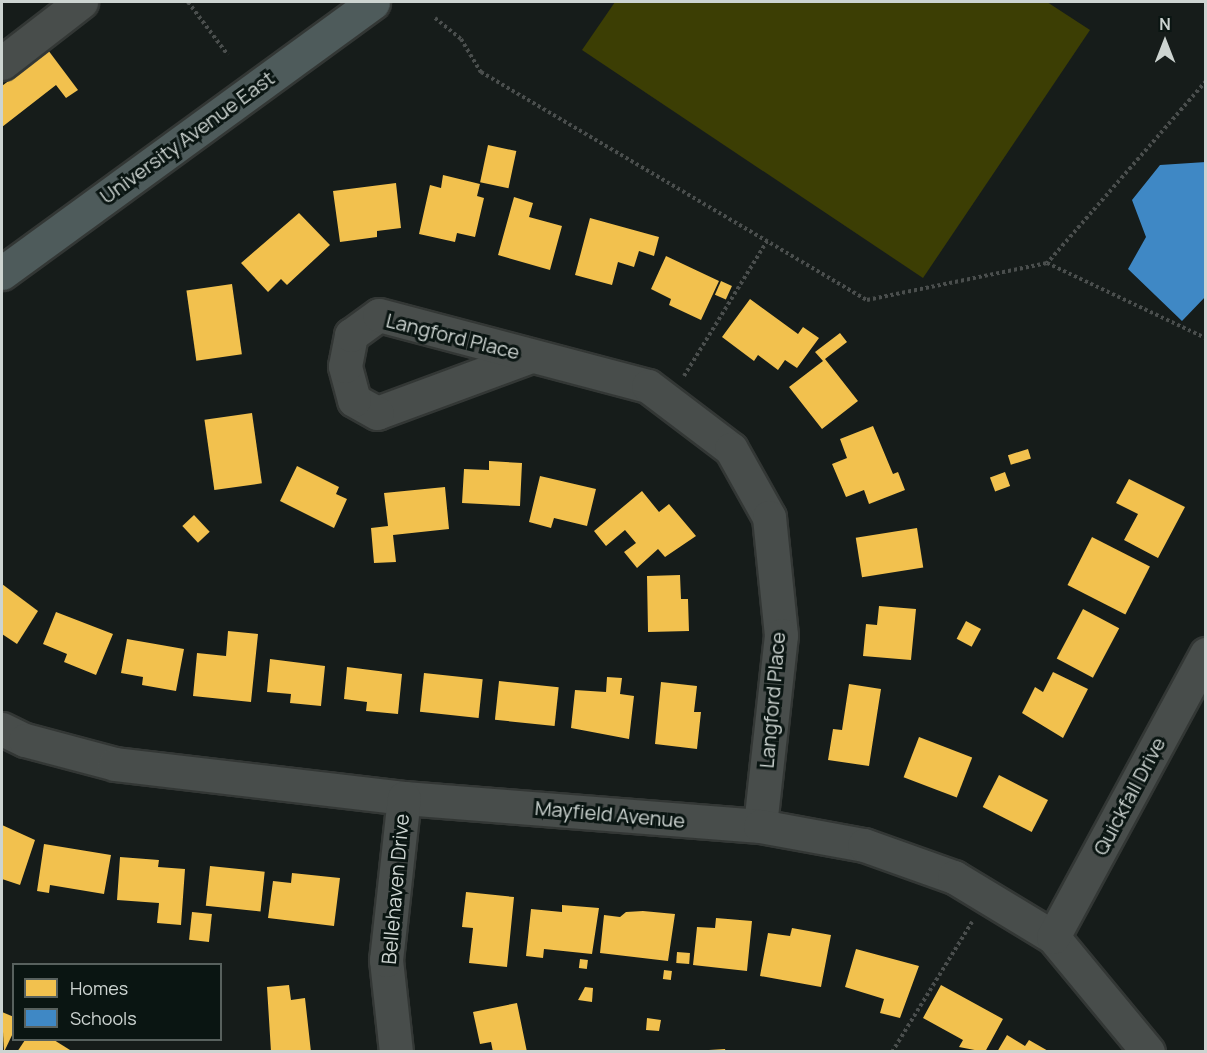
<!DOCTYPE html>
<html>
<head>
<meta charset="utf-8">
<style>
	body { margin:0 }
	#map { position:relative; width:1207px; height:1053px; overflow:hidden; background:#161c1a; font-family:Manrope,sans-serif }
	div>[style] { position:absolute }
	[style*='--x'] { left:calc(var(--x)*1px); top:calc(var(--y)*1px); width:calc(var(--w)*1px); rotate:calc(var(--a)*1deg) }
	.green>* { inset:0; background:#3c3e04 }
	.homes>* { inset:0; background:#f2c14e; transform-origin:0 0 }
	.schools>* { inset:0; background:#3f88c5 }
	.path>* { height:4px; margin-top:-2px; transform-origin:0; background:repeating-linear-gradient(90deg,#4a4e4d 0 3px,transparent 0 6px) }
	.roads { filter:drop-shadow(2px 0 #333735) drop-shadow(-2px 0 #333735) drop-shadow(0 2px #333735) drop-shadow(0 -2px #333735) }
	.minor>* { height:33px; margin:-16.5px; padding:0 16.5px; transform-origin:16.5px; border-radius:16.5px; background:#484d4b }
	.major>* { height:33px; margin:-16.5px; padding:0 16.5px; transform-origin:16.5px; border-radius:16.5px; background:#4e5b5b }
	span { translate:-50% -50%; white-space:nowrap; text-align:center; line-height:1.15; -webkit-text-stroke:6px #0a1512; paint-order:stroke }
	.street-label { font-size:20px; color:#cdd4d1 }
	.frame { position:absolute; inset:0; border:3px solid #cdd4d1; pointer-events:none }
	.legend { position:absolute; left:12px; top:963px; width:210px; height:78px; box-sizing:border-box; background:#0a1512; border:2px solid #58615e; margin:0; padding:8px 10px; list-style:none; font-size:18px; color:#cdd4d1 }
	.legend li { display:flex; align-items:center; gap:12px; height:30px }
	.legend b { width:30px; border:2px solid #58615e }
	.north { position:absolute; left:1135px; top:12px; width:60px; height:60px; -webkit-text-stroke:4px #0a1512; paint-order:stroke; rotate:0deg; font-size:16px; font-weight:700; line-height:24px; text-align:center; color:#cdd4d1 }
	.north::after { content:''; display:block; margin:auto; width:21px; height:27px; background:#cdd4d1; clip-path:polygon(50% 0,100% 100%,50% 72%,0 100%) }
</style>
</head>
<body>
<div id="map">
	<div class="green">
		<div style="clip-path:polygon(615px 2px,1047px 2px,1090px 30px,923px 278px,582px 50px)"></div>
	</div>
	<div class="homes">
		<div style="clip-path:polygon(48px 50px,78px 90px,66px 98px,56px 85px,2px 127px,2px 86px)"></div>
		<div style="left:488px;top:145px;width:29px;height:38px;rotate:12deg"></div>
		<div style="clip-path:polygon(443px 175px,480px 184px,477px 196px,484px 198px,475px 237px,457px 233px,455px 242px,419px 234px,430px 185px,441px 188px)"></div>
		<div style="clip-path:polygon(396px 183px,401px 228px,377px 231px,377px 237px,340px 242px,333px 191px)"></div>
		<div style="clip-path:polygon(514px 197px,533px 203px,529px 217px,562px 226px,550px 270px,498px 255px)"></div>
		<div style="clip-path:polygon(299px 213px,330px 245px,287px 285px,281px 279px,268px 292px,241px 263px)"></div>
		<div style="clip-path:polygon(590px 218px,659px 237px,654px 256px,639px 251px,634px 267px,618px 262px,612px 285px,575px 275px)"></div>
		<div style="clip-path:polygon(666px 256px,719px 281px,701px 320px,669px 305px,671px 299px,651px 289px)"></div>
		<div style="left:721px;top:281px;width:12px;height:15px;rotate:24deg"></div>
		<div style="left:232px;top:284px;width:71px;height:46px;rotate:82deg"></div>
		<div style="clip-path:polygon(750px 299px,798px 334px,803px 327px,819px 338px,797px 368px,785px 360px,778px 370px,758px 355px,754px 361px,722px 337px)"></div>
		<div style="clip-path:polygon(840px 333px,847px 342px,825px 359px,858px 401px,822px 429px,789px 387px,823px 361px,815px 352px)"></div>
		<div style="left:252px;top:413px;width:71px;height:48px;rotate:82deg"></div>
		<div style="clip-path:polygon(873px 426px,893px 474px,898px 472px,905px 490px,869px 504px,864px 490px,846px 497px,832px 464px,847px 458px,840px 439px)"></div>
		<div style="left:1028px;top:449px;width:10px;height:21px;rotate:73deg"></div>
		<div style="clip-path:polygon(489px 461px,522px 463px,520px 506px,462px 503px,464px 469px,489px 470px)"></div>
		<div style="clip-path:polygon(297px 466px,339px 487px,336px 494px,347px 499px,334px 528px,280px 501px)"></div>
		<div style="left:1005px;top:472px;width:15px;height:16px;rotate:70deg"></div>
		<div style="clip-path:polygon(540px 476px,596px 489px,587px 526px,554px 518px,551px 528px,529px 522px)"></div>
		<div style="clip-path:polygon(1129px 479px,1185px 507px,1158px 558px,1124px 540px,1138px 514px,1116px 503px)"></div>
		<div style="clip-path:polygon(445px 487px,449px 529px,393px 535px,396px 562px,374px 563px,371px 528px,388px 526px,384px 493px)"></div>
		<div style="clip-path:polygon(642px 491px,659px 512px,669px 504px,696px 536px,665px 557px,658px 549px,637px 568px,624px 552px,636px 543px,625px 530px,606px 546px,594px 531px)"></div>
		<div style="left:194px;top:515px;width:23px;height:16px;rotate:47deg"></div>
		<div style="left:917px;top:528px;width:40px;height:62px;rotate:81deg"></div>
		<div style="left:1092px;top:537px;width:65px;height:54px;rotate:27deg"></div>
		<div style="clip-path:polygon(680px 575px,681px 599px,688px 599px,689px 631px,648px 632px,647px 576px)"></div>
		<div style="clip-path:polygon(2px 584px,38px 611px,17px 644px,2px 634px)"></div>
		<div style="clip-path:polygon(879px 606px,916px 609px,911px 660px,863px 656px,866px 624px,877px 625px)"></div>
		<div style="left:1083px;top:609px;width:41px;height:56px;rotate:28deg"></div>
		<div style="clip-path:polygon(56px 612px,113px 634px,96px 675px,64px 662px,67px 654px,43px 644px)"></div>
		<div style="left:966px;top:621px;width:17px;height:20px;rotate:28deg"></div>
		<div style="clip-path:polygon(228px 631px,258px 634px,251px 702px,193px 696px,197px 653px,226px 656px)"></div>
		<div style="clip-path:polygon(127px 639px,184px 649px,176px 691px,142px 685px,143px 677px,121px 673px)"></div>
		<div style="clip-path:polygon(270px 659px,325px 666px,321px 706px,290px 703px,291px 694px,267px 692px)"></div>
		<div style="clip-path:polygon(347px 667px,402px 674px,398px 714px,366px 711px,367px 702px,344px 699px)"></div>
		<div style="clip-path:polygon(1053px 672px,1088px 689px,1063px 738px,1022px 713px,1035px 687px,1043px 692px)"></div>
		<div style="left:424px;top:673px;width:59px;height:39px;rotate:6deg"></div>
		<div style="clip-path:polygon(607px 677px,622px 678px,620px 694px,634px 696px,629px 739px,571px 728px,575px 690px,606px 692px)"></div>
		<div style="left:499px;top:681px;width:60px;height:39px;rotate:6deg"></div>
		<div style="clip-path:polygon(661px 682px,697px 686px,694px 712px,701px 712px,697px 749px,655px 744px)"></div>
		<div style="clip-path:polygon(849px 684px,881px 689px,869px 766px,828px 760px,833px 729px,842px 730px)"></div>
		<div style="left:919px;top:737px;width:57px;height:43px;rotate:21deg"></div>
		<div style="left:999px;top:775px;width:55px;height:36px;rotate:27deg"></div>
		<div style="clip-path:polygon(2px 825px,35px 840px,20px 885px,2px 879px)"></div>
		<div style="clip-path:polygon(44px 844px,111px 855px,104px 894px,50px 885px,49px 893px,37px 891px)"></div>
		<div style="clip-path:polygon(120px 857px,159px 860px,158px 867px,185px 869px,181px 925px,157px 923px,159px 903px,117px 900px)"></div>
		<div style="left:210px;top:866px;width:55px;height:40px;rotate:6deg"></div>
		<div style="clip-path:polygon(292px 873px,340px 878px,334px 926px,268px 918px,273px 881px,291px 883px)"></div>
		<div style="clip-path:polygon(466px 892px,514px 897px,507px 967px,469px 963px,473px 928px,462px 927px)"></div>
		<div style="clip-path:polygon(562px 905px,599px 908px,592px 954px,544px 949px,543px 958px,526px 956px,531px 909px,562px 912px)"></div>
		<div style="clip-path:polygon(643px 911px,675px 914px,668px 961px,600px 953px,604px 915px,620px 917px,626px 912px)"></div>
		<div style="left:192px;top:912px;width:20px;height:28px;rotate:6deg"></div>
		<div style="clip-path:polygon(716px 918px,752px 921px,747px 971px,693px 965px,697px 927px,715px 928px)"></div>
		<div style="clip-path:polygon(792px 928px,831px 935px,821px 987px,760px 976px,768px 933px,790px 936px)"></div>
		<div style="clip-path:polygon(856px 949px,919px 966px,900px 1018px,880px 1013px,884px 999px,845px 987px)"></div>
		<div style="left:677px;top:952px;width:13px;height:11px;rotate:4deg"></div>
		<div style="left:580px;top:959px;width:8px;height:9px;rotate:7deg"></div>
		<div style="left:664px;top:970px;width:8px;height:9px;rotate:7deg"></div>
		<div style="clip-path:polygon(289px 985px,291px 1000px,305px 998px,311px 1052px,271px 1052px,267px 987px)"></div>
		<div style="clip-path:polygon(941px 985px,1003px 1019px,985px 1052px,959px 1047px,963px 1040px,923px 1018px)"></div>
		<div style="clip-path:polygon(585px 987px,593px 988px,592px 1002px,578px 1000px)"></div>
		<div style="clip-path:polygon(517px 1003px,527px 1052px,493px 1052px,491px 1042px,480px 1044px,473px 1012px)"></div>
		<div style="clip-path:polygon(2px 1012px,14px 1017px,14px 1031px,4px 1052px)"></div>
		<div style="clip-path:polygon(647px 1018px,661px 1020px,659px 1031px,646px 1030px)"></div>
		<div style="clip-path:polygon(1007px 1035px,1025px 1046px,1029px 1040px,1050px 1052px,997px 1052px)"></div>
		<div style="clip-path:polygon(25px 1040px,54px 1040px,70px 1050px,17px 1052px)"></div>
		<div style="clip-path:polygon(725px 1049px,726px 1052px,709px 1052px,709px 1050px)"></div>
	</div>
	<div class="schools">
		<div style="clip-path:polygon(1206px 162px,1206px 296px,1182px 321px,1128px 269px,1146px 237px,1132px 200px,1160px 165px)"></div>
	</div>
	<div class="path">
		<div style="--x:188;--y:2;--w:66;--a:53"></div>
		<div style="--x:435;--y:18;--w:33;--a:39"></div>
		<div style="--x:461;--y:39;--w:39;--a:59"></div>
		<div style="--x:481;--y:72;--w:448;--a:30.6"></div>
		<div style="--x:867;--y:300;--w:184;--a:-11.6"></div>
		<div style="--x:1206;--y:81;--w:242;--a:131.1"></div>
		<div style="--x:1047;--y:263;--w:176;--a:25.3"></div>
		<div style="--x:684;--y:376;--w:158;--a:-58.4"></div>
		<div style="--x:892;--y:1052;--w:153;--a:-58.4"></div>
	</div>
	<div class="roads">
		<div class="minor">
			<div style="--x:2;--y:63;--w:100;--a:-37.7"></div>
			<div style="--x:531;--y:356;--w:164;--a:159.7"></div>
			<div style="--x:377;--y:413;--w:26;--a:-151"></div>
			<div style="--x:354;--y:400;--w:35;--a:-105"></div>
			<div style="--x:345;--y:366;--w:32;--a:-79"></div>
			<div style="--x:351;--y:335;--w:34;--a:-36"></div>
			<div style="--x:379;--y:315;--w:278;--a:14.8"></div>
			<div style="--x:648;--y:386;--w:104;--a:37.2"></div>
			<div style="--x:731;--y:449;--w:78;--a:60.8"></div>
			<div style="--x:769;--y:517;--w:119;--a:84.2"></div>
			<div style="--x:781;--y:635;--w:192;--a:96.3"></div>
			<div style="--x:2;--y:729;--w:25;--a:26"></div>
			<div style="--x:25;--y:740;--w:93;--a:14.9"></div>
			<div style="--x:115;--y:764;--w:291;--a:6.7"></div>
			<div style="--x:404;--y:798;--w:357;--a:4.5"></div>
			<div style="--x:760;--y:826;--w:106;--a:10.4"></div>
			<div style="--x:864;--y:845;--w:96;--a:19.6"></div>
			<div style="--x:954;--y:877;--w:116;--a:31.2"></div>
			<div style="--x:1053;--y:937;--w:149;--a:50.4"></div>
			<div style="--x:1053;--y:937;--w:322;--a:-61.6"></div>
			<div style="--x:396;--y:1052;--w:93;--a:-96.2"></div>
			<div style="--x:386;--y:960;--w:163;--a:-83.7"></div>
		</div>
		<div class="major">
			<div style="--x:2;--y:273;--w:459;--a:-36.1"></div>
		</div>
	</div>
	<div class="street-label">
		<span style="left:187px;top:137px;rotate:-36deg">University Avenue East</span>
		<span style="left:453px;top:336px;rotate:14deg">Langford Place</span>
		<span style="left:772px;top:700px;rotate:-85deg">Langford Place</span>
		<span style="left:1129px;top:796px;rotate:-62deg">Quickfall Drive</span>
		<span style="left:610px;top:814px;rotate:5deg">Mayfield Avenue</span>
		<span style="left:395px;top:889px;rotate:-85deg">Bellehaven Drive</span>
	</div>
	<div class="frame"></div>
	<ul class="legend">
	<li><b style="height:16px;background:#f2c14e"></b>Homes</li>
	<li><b style="height:16px;background:#3f88c5"></b>Schools</li>
	</ul>
	<div class="north">N</div>
</div>
</body>
</html>
